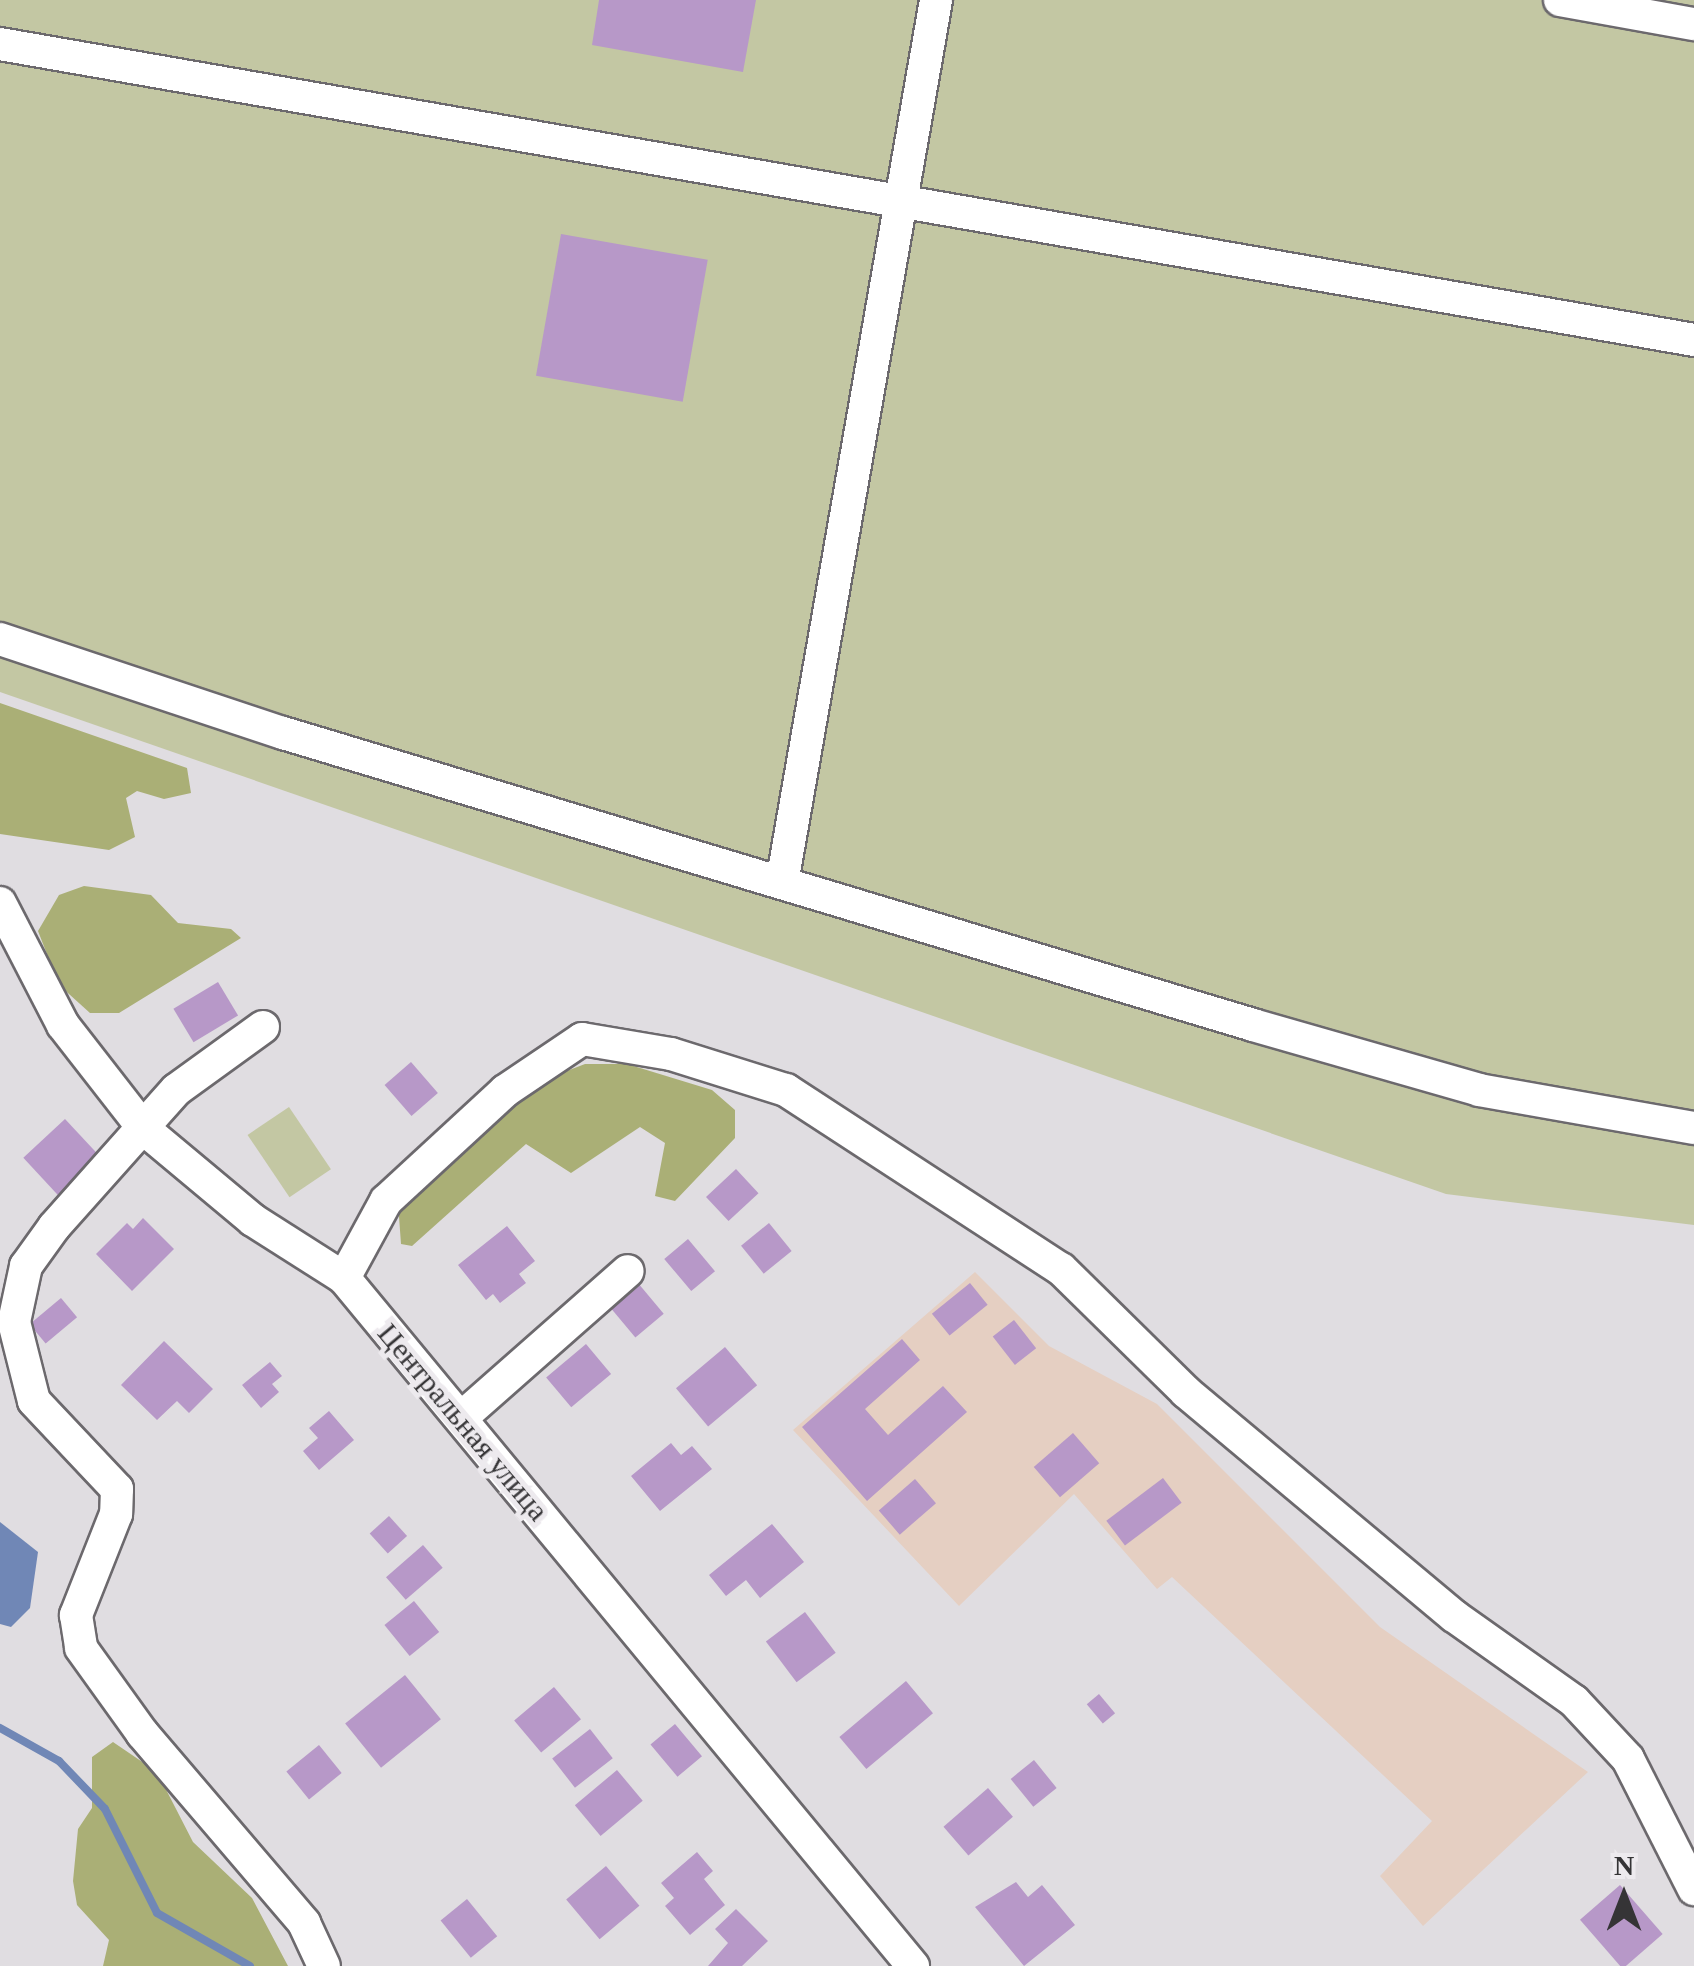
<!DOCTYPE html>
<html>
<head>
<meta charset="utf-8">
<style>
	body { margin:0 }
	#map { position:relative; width:1694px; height:1966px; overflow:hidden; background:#e0dde1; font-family:Georgia,serif }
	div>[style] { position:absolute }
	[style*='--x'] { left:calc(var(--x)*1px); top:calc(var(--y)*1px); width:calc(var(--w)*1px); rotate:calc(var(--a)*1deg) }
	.commercial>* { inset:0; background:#e5cfc2 }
	.green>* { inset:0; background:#c3c7a3; transform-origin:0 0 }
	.forest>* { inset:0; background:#aaaf76 }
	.water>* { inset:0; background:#7087b6 }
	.stream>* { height:8px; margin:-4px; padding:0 4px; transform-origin:4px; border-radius:4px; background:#7087b6 }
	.building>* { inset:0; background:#b798c8; transform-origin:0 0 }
	.roads { filter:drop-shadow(2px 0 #6c696d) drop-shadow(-2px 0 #6c696d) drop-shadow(0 2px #6c696d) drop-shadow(0 -2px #6c696d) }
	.minor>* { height:32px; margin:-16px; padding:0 16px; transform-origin:16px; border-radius:16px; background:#fff }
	span { translate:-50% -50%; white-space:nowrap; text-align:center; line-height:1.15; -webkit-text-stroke:10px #edeaee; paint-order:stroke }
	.street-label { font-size:30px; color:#353436 }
	.north { position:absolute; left:1574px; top:1846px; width:100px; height:100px; -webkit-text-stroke:8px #edeaee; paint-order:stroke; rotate:0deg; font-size:28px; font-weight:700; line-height:40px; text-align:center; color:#353436 }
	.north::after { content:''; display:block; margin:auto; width:35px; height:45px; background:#353436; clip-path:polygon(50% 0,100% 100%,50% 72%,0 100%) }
</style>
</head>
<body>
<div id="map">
	<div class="commercial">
		<div style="clip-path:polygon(975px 1272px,1049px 1346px,1157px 1404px,1380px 1627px,1588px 1772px,1423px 1926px,1380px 1876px,1432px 1821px,1172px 1577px,1157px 1589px,1074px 1494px,959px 1606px,793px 1430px)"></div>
	</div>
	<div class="green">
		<div style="clip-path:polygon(0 0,1694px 0,1694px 1225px,1446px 1194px,0 692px)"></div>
		<div style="left:289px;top:1107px;width:75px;height:50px;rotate:56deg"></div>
	</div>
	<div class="forest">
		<div style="clip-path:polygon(0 703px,187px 768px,191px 793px,164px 799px,137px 791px,126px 798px,135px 837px,109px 850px,0 834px)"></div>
		<div style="clip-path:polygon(84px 886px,151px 895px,178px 923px,231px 929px,241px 938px,119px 1013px,90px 1013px,59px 985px,38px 931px,59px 895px)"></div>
		<div style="clip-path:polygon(585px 1064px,627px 1064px,712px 1090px,735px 1110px,735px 1138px,675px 1201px,655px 1196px,665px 1143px,640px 1127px,571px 1173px,526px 1144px,412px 1246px,401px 1244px,398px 1203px,520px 1089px)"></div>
		<div style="clip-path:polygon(113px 1742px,157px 1772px,193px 1842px,252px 1898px,288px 1966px,103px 1966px,109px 1940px,77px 1905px,73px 1881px,78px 1829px,92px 1808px,92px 1757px)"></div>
	</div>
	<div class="water">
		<div style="clip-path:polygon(0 1522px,38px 1552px,30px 1608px,11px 1627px,0 1624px)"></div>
	</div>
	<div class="stream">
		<div style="--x:0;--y:1728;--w:68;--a:29.2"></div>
		<div style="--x:59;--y:1761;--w:66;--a:46.2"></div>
		<div style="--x:105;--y:1809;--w:116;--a:63.4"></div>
		<div style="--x:157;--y:1913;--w:107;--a:29.7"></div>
	</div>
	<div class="building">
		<div style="clip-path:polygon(599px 0,756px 0,743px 72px,592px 45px)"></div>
		<div style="left:561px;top:234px;width:149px;height:144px;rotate:10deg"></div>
		<div style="left:218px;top:982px;width:39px;height:52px;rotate:59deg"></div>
		<div style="left:411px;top:1062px;width:41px;height:35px;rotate:49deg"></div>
		<div style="left:65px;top:1119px;width:53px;height:57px;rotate:47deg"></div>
		<div style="left:736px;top:1169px;width:33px;height:41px;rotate:47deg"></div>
		<div style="clip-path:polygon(143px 1218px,174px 1249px,132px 1291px,96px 1254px,127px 1223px,133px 1229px)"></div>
		<div style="left:769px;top:1223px;width:36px;height:36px;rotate:51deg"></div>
		<div style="clip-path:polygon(507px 1226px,535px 1261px,519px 1274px,526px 1283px,500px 1303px,493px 1294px,486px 1300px,458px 1265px)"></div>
		<div style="left:688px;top:1239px;width:42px;height:31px;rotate:50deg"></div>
		<div style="left:638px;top:1283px;width:40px;height:37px;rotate:50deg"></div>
		<div style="left:970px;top:1283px;width:28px;height:49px;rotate:51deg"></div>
		<div style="left:61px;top:1298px;width:25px;height:41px;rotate:50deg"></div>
		<div style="left:1014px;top:1320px;width:36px;height:27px;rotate:52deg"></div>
		<div style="clip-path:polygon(902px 1339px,920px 1360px,865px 1409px,888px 1435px,943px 1386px,967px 1412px,867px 1501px,802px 1427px)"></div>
		<div style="clip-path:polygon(164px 1341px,213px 1389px,189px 1413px,177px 1401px,157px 1420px,121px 1385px)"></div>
		<div style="left:586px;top:1344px;width:39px;height:52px;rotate:50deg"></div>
		<div style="left:725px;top:1347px;width:50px;height:64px;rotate:50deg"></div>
		<div style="clip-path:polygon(270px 1362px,282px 1376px,272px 1384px,279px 1392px,261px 1408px,242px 1385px)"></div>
		<div style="clip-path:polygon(329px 1411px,354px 1440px,319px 1470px,303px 1451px,318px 1438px,309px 1428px)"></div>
		<div style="left:1073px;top:1433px;width:40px;height:52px;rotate:49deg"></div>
		<div style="clip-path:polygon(671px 1443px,681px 1455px,692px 1446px,712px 1469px,660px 1511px,631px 1476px)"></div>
		<div style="left:1163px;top:1478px;width:31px;height:71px;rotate:53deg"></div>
		<div style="left:915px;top:1479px;width:32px;height:48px;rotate:49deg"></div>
		<div style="left:389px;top:1516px;width:27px;height:26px;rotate:48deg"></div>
		<div style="clip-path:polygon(772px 1524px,804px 1562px,760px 1598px,746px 1580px,726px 1596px,709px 1575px)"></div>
		<div style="left:423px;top:1545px;width:30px;height:49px;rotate:49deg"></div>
		<div style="left:414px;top:1601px;width:40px;height:38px;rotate:51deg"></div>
		<div style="left:805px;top:1612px;width:51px;height:49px;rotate:53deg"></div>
		<div style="left:405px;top:1675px;width:57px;height:77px;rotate:51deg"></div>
		<div style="left:906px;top:1681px;width:42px;height:87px;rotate:50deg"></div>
		<div style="left:554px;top:1687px;width:42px;height:52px;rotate:50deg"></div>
		<div style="left:1099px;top:1694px;width:25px;height:16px;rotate:50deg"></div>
		<div style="left:675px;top:1724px;width:42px;height:32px;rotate:50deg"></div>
		<div style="left:590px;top:1729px;width:37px;height:48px;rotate:52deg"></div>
		<div style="left:319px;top:1745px;width:36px;height:42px;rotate:51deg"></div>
		<div style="left:1034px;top:1760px;width:36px;height:30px;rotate:51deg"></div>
		<div style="left:617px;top:1770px;width:40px;height:55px;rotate:50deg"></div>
		<div style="left:988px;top:1788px;width:38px;height:59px;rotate:49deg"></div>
		<div style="clip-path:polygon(697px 1852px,713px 1871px,704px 1879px,725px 1905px,690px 1935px,665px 1906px,674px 1898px,661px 1883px)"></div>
		<div style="left:606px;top:1866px;width:52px;height:52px;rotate:50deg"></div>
		<div style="clip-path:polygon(1016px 1882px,1028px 1897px,1042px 1885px,1075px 1925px,1024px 1966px,975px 1907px)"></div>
		<div style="left:1620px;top:1885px;width:65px;height:53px;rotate:49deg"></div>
		<div style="left:467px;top:1899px;width:48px;height:34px;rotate:51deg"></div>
		<div style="clip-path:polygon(736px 1909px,768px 1941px,742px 1966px,708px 1966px,728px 1943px,715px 1929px)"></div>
	</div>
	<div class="roads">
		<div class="minor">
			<div style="--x:1560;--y:0;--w:136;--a:10.2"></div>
			<div style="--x:0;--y:44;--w:1720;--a:9.91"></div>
			<div style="--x:0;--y:639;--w:298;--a:18.4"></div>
			<div style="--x:283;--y:733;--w:1013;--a:16.75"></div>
			<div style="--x:1253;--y:1025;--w:235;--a:16"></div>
			<div style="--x:1479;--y:1090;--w:218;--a:10"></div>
			<div style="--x:783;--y:877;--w:890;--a:-80.1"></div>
			<div style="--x:0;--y:903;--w:137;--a:62.7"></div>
			<div style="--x:63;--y:1025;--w:132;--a:52.1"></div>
			<div style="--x:144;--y:1129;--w:142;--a:39.9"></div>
			<div style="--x:253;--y:1220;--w:108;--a:32.5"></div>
			<div style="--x:344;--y:1278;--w:893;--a:50.41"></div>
			<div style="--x:263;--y:1027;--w:107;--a:144.1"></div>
			<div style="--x:176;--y:1090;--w:183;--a:131.7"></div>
			<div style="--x:54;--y:1227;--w:48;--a:125.7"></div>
			<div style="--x:26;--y:1266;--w:57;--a:102.1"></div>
			<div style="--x:14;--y:1322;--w:81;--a:75.8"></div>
			<div style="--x:34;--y:1401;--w:121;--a:46.7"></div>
			<div style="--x:117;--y:1489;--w:25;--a:92"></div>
			<div style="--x:116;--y:1514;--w:109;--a:111.6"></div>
			<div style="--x:76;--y:1615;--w:33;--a:81"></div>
			<div style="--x:81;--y:1648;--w:105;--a:54.3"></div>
			<div style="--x:142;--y:1733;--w:250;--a:49.5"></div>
			<div style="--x:304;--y:1923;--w:47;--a:65.1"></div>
			<div style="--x:344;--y:1278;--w:88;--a:-61.4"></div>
			<div style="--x:386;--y:1201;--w:162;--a:-42.7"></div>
			<div style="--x:505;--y:1091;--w:93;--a:-34"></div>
			<div style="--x:582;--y:1039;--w:90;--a:9.6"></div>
			<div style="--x:671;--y:1054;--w:121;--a:17.4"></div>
			<div style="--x:786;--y:1090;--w:328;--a:33.1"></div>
			<div style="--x:1061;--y:1269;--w:175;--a:44.5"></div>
			<div style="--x:1186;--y:1392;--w:349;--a:39.9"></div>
			<div style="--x:1454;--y:1616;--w:147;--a:35.3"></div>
			<div style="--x:1574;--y:1701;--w:79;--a:47"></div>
			<div style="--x:1628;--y:1759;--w:146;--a:63.1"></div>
			<div style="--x:461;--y:1418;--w:222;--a:-41.4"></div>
		</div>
	</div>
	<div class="street-label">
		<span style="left:463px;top:1422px;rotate:50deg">Центральная улица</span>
	</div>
	<div class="north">N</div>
</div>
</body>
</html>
